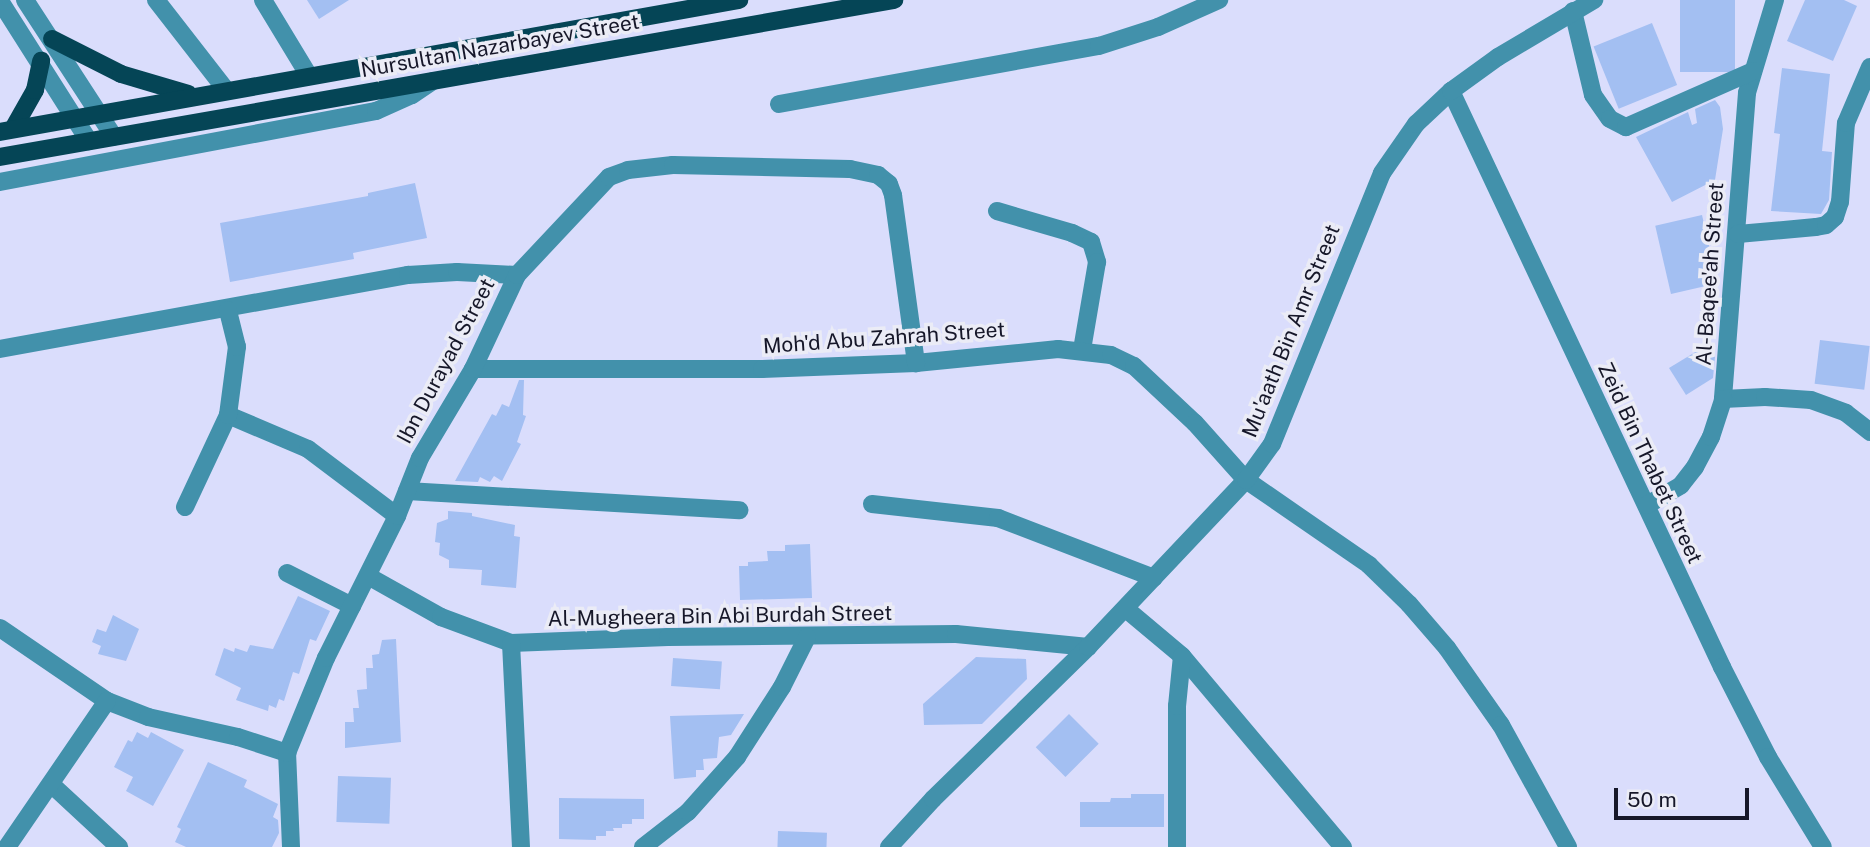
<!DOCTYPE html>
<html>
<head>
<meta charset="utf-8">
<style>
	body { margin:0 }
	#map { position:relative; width:1870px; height:847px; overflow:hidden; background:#daddfc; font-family:"Public Sans",sans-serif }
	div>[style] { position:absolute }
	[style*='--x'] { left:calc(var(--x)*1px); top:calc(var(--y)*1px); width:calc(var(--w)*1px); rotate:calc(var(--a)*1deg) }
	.building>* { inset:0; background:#a3bff2; transform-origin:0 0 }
	.minor>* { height:18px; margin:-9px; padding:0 9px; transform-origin:9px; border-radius:9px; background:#4291ab }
	.major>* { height:18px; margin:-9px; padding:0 9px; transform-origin:9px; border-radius:9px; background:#054556 }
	span { translate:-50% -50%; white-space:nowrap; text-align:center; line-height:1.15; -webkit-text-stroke:7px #ebecf6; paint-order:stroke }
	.street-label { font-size:21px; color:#161729 }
	.scale { position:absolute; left:1614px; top:788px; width:135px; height:32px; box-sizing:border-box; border:4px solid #161729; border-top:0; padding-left:9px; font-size:21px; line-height:24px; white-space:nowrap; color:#161729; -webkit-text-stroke:5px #ebecf6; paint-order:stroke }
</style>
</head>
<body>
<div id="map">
	<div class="building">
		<div style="clip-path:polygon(307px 0,349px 0,319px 19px)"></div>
		<div style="left:1680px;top:0;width:55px;height:72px"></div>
		<div style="clip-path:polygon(1805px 0,1844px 0,1857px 6px,1833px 61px,1787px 41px)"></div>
		<div style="left:1652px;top:23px;width:67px;height:63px;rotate:68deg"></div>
		<div style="clip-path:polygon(1782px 68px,1830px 74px,1822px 151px,1832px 152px,1829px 200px,1821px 214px,1771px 211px,1780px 134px,1774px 133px)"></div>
		<div style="clip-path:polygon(1715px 100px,1720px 107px,1723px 129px,1715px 180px,1672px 202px,1636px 137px,1688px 112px,1692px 125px,1697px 123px,1695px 109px)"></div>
		<div style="clip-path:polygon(415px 183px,427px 238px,353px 253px,354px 259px,230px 282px,220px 223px,368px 196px,368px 193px)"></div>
		<div style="left:1702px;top:215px;width:70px;height:48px;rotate:77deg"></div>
		<div style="left:1820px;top:340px;width:50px;height:44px;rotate:7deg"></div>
		<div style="clip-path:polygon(1707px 345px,1715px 357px,1713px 378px,1686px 395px,1669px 368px)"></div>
		<div style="clip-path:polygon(519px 380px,524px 380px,523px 415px,526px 416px,517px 442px,521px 444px,502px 481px,494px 476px,490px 482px,480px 477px,478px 482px,455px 481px,492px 414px,496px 416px,502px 404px,509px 407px)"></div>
		<div style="clip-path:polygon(448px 511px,472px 513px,472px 516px,515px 525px,514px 536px,520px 537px,516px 588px,481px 585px,482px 570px,449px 568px,449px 560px,439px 555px,440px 543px,435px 542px,437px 523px,448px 519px)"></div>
		<div style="clip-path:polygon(810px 544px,812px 598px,740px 600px,739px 566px,748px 566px,748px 562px,768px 561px,767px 551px,785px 551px,785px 545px)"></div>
		<div style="clip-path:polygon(298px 596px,330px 611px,316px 641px,310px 639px,299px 674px,293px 672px,284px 701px,279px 699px,276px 708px,269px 705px,268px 711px,236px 700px,241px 688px,215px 675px,224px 648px,234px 652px,235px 648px,247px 652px,250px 645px,273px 649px)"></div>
		<div style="clip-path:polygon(113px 615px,139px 629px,126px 661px,98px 654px,101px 646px,92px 642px,97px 629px,106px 632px)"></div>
		<div style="clip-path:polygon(396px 639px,401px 742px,345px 748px,345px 722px,354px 722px,353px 708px,359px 708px,357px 690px,367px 689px,366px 668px,373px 668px,372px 655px,379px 654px,382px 640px)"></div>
		<div style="clip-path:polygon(976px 657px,1026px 659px,1027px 679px,982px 724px,924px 725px,923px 704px)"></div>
		<div style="left:673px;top:658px;width:49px;height:28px;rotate:4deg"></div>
		<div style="clip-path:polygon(744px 714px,731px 735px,719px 737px,717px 758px,703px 759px,704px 770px,696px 770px,696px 777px,674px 779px,670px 716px)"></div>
		<div style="left:1069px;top:714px;width:42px;height:47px;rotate:45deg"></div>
		<div style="clip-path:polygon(137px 732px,148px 738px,151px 732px,184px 750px,153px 806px,126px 791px,133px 777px,114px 767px,128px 740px,132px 742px)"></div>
		<div style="clip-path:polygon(208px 762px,247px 780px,244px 787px,278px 804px,273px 817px,278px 820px,279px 833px,272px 847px,186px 847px,175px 842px,181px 829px,177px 827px)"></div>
		<div style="left:338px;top:776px;width:53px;height:46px;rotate:2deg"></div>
		<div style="clip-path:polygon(1131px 794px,1164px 794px,1164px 827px,1080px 827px,1080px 802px,1110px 802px,1111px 798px,1131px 798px)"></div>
		<div style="clip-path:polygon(559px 798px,644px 799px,644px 819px,632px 819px,632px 824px,622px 824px,622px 828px,613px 828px,614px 831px,606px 831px,606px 836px,596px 836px,596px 840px,559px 839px)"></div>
		<div style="left:778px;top:831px;width:49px;height:16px;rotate:2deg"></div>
	</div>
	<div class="minor">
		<div style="--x:25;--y:0;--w:163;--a:57"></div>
		<div style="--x:156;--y:0;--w:114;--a:52.1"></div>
		<div style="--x:263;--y:0;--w:89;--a:58.8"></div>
		<div style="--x:1775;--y:0;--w:97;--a:106.8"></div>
		<div style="--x:1747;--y:93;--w:307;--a:94.5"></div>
		<div style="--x:1723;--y:399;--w:42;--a:-2.7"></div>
		<div style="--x:1765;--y:397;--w:46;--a:3.7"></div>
		<div style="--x:1811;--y:400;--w:37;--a:20"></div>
		<div style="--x:1846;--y:413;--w:31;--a:38"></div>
		<div style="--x:0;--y:1;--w:166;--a:57.6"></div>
		<div style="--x:1573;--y:11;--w:86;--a:76.6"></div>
		<div style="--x:1593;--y:95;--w:29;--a:55"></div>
		<div style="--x:1610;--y:119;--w:18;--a:27"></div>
		<div style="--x:1626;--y:127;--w:139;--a:-23.8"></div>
		<div style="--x:1451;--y:91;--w:637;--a:64.8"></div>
		<div style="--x:1722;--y:667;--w:101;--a:62.9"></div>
		<div style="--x:1768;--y:757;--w:105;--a:58.6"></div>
		<div style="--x:779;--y:104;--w:325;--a:-10.3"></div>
		<div style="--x:1099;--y:46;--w:62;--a:-17.9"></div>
		<div style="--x:1158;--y:27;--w:67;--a:-23.9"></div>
		<div style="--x:0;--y:182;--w:383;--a:-10.7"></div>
		<div style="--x:376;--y:111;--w:39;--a:-24"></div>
		<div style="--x:412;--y:95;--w:25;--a:-34"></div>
		<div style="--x:997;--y:211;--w:78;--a:16.3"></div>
		<div style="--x:1072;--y:233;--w:21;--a:25"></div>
		<div style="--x:1091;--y:242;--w:21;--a:73"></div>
		<div style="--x:1097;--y:262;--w:89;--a:99.7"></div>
		<div style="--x:1738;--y:234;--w:78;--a:-5.1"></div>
		<div style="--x:1816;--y:227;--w:10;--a:-11"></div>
		<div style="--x:1826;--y:225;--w:12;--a:-42"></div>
		<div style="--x:1835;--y:217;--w:16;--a:-72"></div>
		<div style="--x:1840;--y:202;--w:79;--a:-85.7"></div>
		<div style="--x:1846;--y:123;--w:61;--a:-66.8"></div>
		<div style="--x:0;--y:349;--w:415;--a:-10.3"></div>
		<div style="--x:408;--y:275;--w:49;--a:-3.5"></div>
		<div style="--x:457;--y:272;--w:60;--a:2.9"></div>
		<div style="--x:473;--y:369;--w:289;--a:0"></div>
		<div style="--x:762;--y:369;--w:154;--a:-2.2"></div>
		<div style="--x:916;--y:363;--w:143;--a:-5.6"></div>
		<div style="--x:1058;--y:349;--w:53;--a:6.5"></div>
		<div style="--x:1111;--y:355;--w:25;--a:26"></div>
		<div style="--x:1134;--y:366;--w:83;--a:43.1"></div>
		<div style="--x:1195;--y:423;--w:76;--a:48.2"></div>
		<div style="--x:1246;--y:480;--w:150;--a:34.6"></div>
		<div style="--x:1369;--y:565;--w:56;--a:44.3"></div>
		<div style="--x:1409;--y:604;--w:58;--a:49.2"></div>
		<div style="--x:1447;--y:648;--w:94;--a:55"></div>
		<div style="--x:1501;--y:725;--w:139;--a:61.2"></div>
		<div style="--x:228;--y:415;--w:87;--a:23"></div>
		<div style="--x:308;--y:449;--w:111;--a:37"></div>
		<div style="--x:407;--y:491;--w:333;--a:3.3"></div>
		<div style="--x:872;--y:504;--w:127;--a:6.3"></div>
		<div style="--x:998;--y:518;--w:167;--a:21"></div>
		<div style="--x:1647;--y:505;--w:39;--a:-30"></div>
		<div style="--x:1681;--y:485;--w:23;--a:-52"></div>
		<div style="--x:1695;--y:467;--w:34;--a:-62"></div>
		<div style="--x:1711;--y:437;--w:40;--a:-72"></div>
		<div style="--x:185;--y:507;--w:102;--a:-64.9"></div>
		<div style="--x:228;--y:415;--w:69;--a:-82.5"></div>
		<div style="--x:237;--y:347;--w:38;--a:-104"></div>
		<div style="--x:287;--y:573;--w:73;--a:26.9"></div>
		<div style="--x:368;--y:576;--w:84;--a:29.3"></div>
		<div style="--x:441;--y:617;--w:75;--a:20.4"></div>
		<div style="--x:511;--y:643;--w:157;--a:-2.2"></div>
		<div style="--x:668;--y:637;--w:288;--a:-0.6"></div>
		<div style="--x:956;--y:634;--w:133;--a:5.6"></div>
		<div style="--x:1126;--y:609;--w:73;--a:40"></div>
		<div style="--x:1182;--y:656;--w:250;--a:49.9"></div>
		<div style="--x:0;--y:628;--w:130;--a:34.3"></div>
		<div style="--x:107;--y:701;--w:44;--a:21.3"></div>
		<div style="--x:148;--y:717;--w:92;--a:12.5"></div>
		<div style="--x:238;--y:737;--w:52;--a:18.1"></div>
		<div style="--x:511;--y:643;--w:204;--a:87.2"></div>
		<div style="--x:51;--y:784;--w:93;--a:42.8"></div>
		<div style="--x:7;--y:847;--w:177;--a:-55.6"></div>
		<div style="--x:291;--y:847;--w:94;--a:-92.4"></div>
		<div style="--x:287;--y:753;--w:103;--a:-67.7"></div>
		<div style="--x:326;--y:658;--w:159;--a:-63.4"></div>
		<div style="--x:397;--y:516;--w:62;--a:-68.4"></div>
		<div style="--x:420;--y:458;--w:104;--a:-59.2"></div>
		<div style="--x:473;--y:369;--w:104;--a:-64.9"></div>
		<div style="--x:517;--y:275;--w:134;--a:-46.8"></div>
		<div style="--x:609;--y:177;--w:20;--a:-20"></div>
		<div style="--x:628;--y:170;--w:45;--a:-6.3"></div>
		<div style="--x:673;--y:165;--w:177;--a:1.3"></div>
		<div style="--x:850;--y:169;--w:29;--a:12"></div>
		<div style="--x:878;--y:175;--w:14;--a:39"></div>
		<div style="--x:889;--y:184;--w:12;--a:70"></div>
		<div style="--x:893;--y:195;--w:170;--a:82.2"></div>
		<div style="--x:643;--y:847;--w:57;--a:-37.9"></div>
		<div style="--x:688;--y:812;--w:74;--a:-48.3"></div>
		<div style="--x:737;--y:757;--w:83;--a:-57.3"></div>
		<div style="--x:782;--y:687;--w:56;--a:-63.4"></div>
		<div style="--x:889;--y:847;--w:65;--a:-47.5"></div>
		<div style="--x:933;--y:799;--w:217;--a:-44.4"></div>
		<div style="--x:1088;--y:647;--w:230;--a:-46.6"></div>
		<div style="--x:1246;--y:480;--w:44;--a:-54.2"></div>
		<div style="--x:1272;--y:444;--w:292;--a:-67.9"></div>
		<div style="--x:1382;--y:173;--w:60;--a:-55.2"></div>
		<div style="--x:1416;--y:124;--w:48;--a:-43.3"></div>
		<div style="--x:1451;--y:91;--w:58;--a:-35.9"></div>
		<div style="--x:1498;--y:57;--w:112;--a:-30.7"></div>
		<div style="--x:1177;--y:847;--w:141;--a:-90"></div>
		<div style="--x:1177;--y:706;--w:50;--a:-84.3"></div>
	</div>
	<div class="major">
		<div style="--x:52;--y:39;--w:77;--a:26.9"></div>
		<div style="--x:121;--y:74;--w:70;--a:16.6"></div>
		<div style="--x:13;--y:129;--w:45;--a:-60.6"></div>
		<div style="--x:35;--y:90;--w:30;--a:-78"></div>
		<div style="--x:0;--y:132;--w:751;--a:-10.13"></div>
		<div style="--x:0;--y:157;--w:908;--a:-9.96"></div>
	</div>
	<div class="street-label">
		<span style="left:500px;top:46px;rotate:-10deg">Nursultan Nazarbayev Street</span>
		<span style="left:1710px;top:274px;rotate:-86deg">Al-Baqee'ah Street</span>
		<span style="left:1291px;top:331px;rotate:-68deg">Mu'aath Bin Amr Street</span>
		<span style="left:884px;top:338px;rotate:-4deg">Moh'd Abu Zahrah Street</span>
		<span style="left:446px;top:361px;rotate:-62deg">Ibn Durayad Street</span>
		<span style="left:1650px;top:463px;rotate:65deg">Zeid Bin Thabet Street</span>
		<span style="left:720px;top:616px;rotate:-1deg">Al-Mugheera Bin Abi Burdah Street</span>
	</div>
	<div class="scale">50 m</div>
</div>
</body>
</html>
